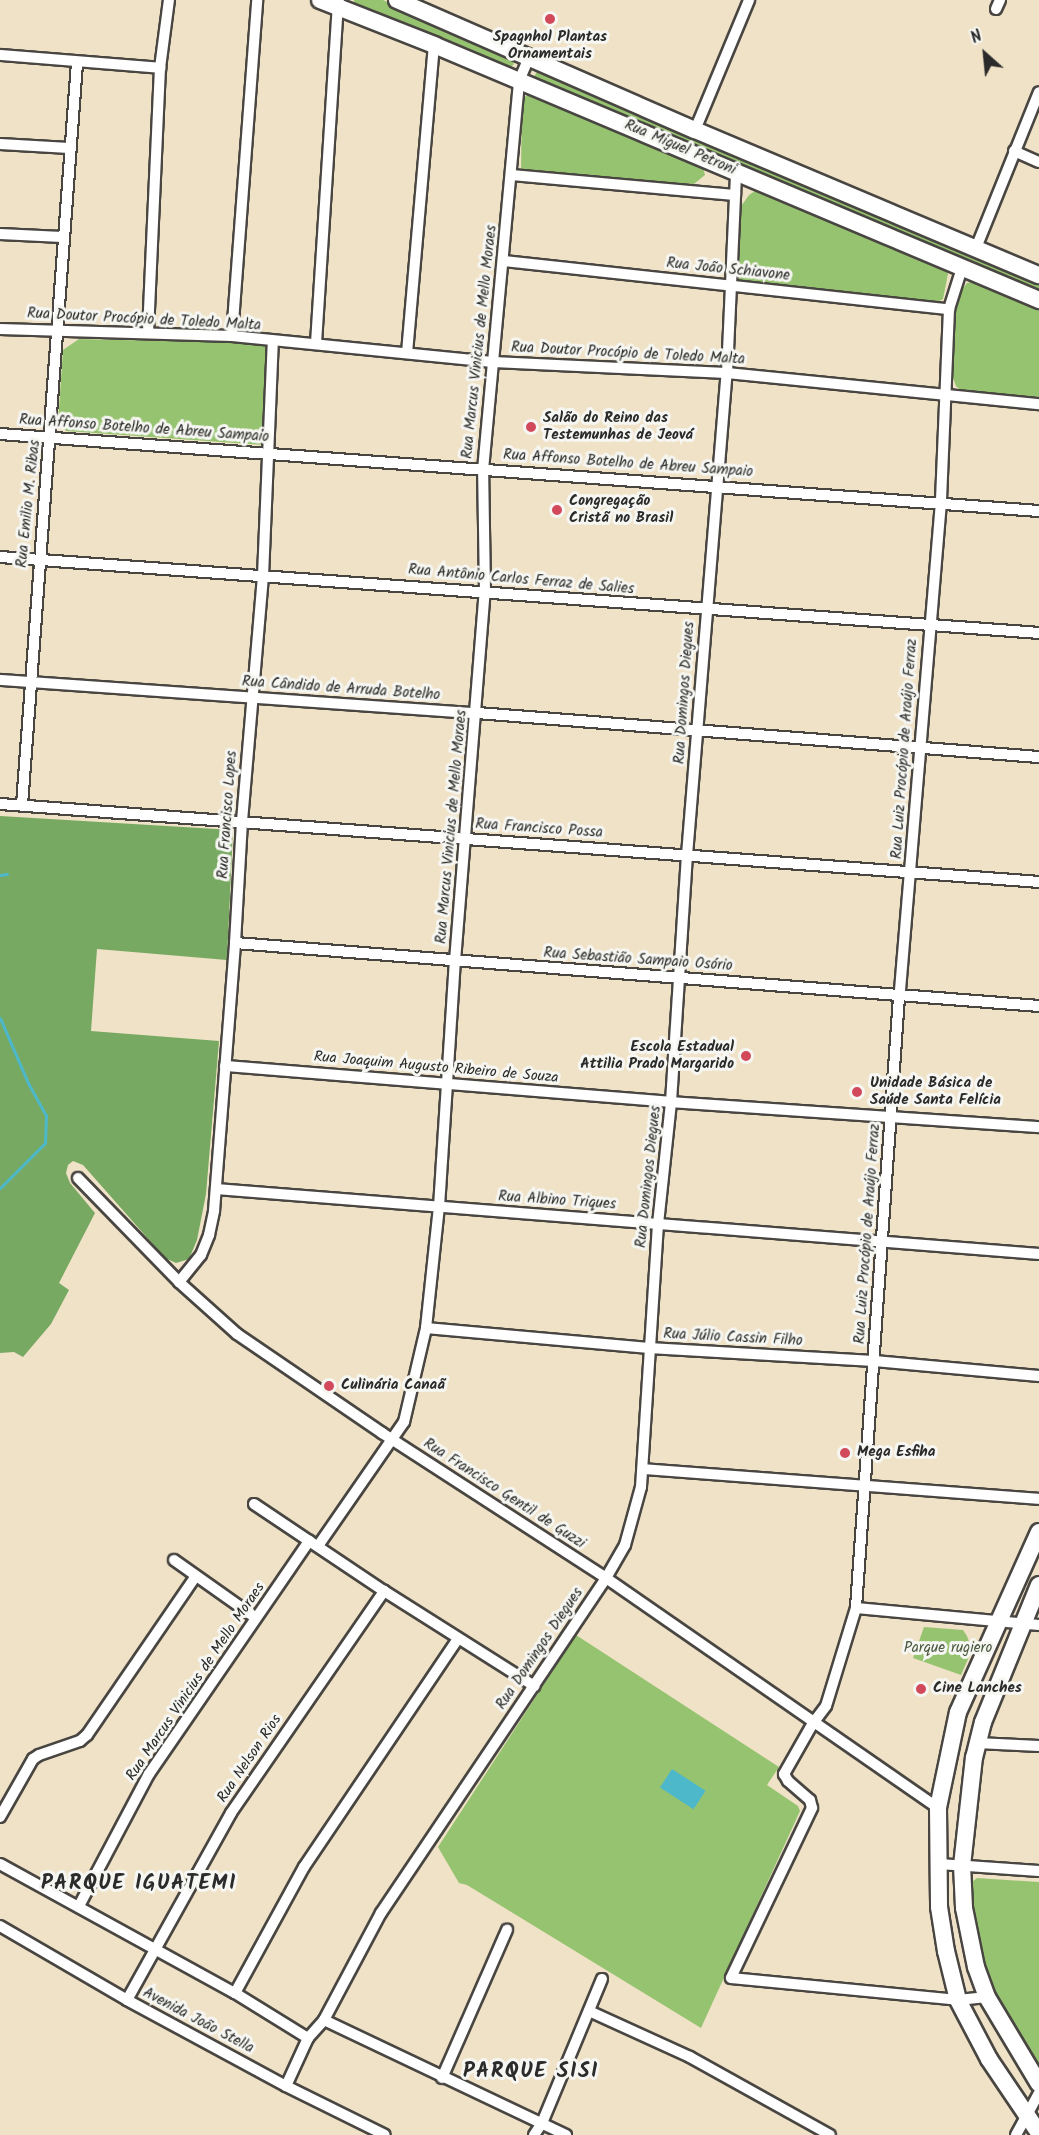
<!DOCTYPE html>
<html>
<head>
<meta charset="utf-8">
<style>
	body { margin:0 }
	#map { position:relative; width:1039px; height:2135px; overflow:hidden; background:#f0e2c7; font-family:Kalam,sans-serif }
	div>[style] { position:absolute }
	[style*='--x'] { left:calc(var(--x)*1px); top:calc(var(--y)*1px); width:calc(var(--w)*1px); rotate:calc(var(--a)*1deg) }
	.green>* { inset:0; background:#96c370 }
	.forest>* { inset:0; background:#78a962 }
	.water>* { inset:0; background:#4eb8cb; transform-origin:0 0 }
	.stream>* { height:3px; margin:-1.5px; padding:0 1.5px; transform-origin:1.5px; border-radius:1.5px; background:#4eb8cb }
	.roads { filter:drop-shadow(2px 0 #494642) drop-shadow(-2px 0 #494642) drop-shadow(0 2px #494642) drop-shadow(0 -2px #494642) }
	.street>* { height:10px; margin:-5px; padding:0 5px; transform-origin:5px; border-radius:5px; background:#fff }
	.primary>* { height:16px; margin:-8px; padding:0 8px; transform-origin:8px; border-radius:8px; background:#fff }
	.dots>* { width:16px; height:16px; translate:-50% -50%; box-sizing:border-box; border:3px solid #f6f6f2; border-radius:50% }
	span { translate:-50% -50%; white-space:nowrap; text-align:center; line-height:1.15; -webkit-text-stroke:6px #f6f6f2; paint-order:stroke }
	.poi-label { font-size:15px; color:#2b2b2b; font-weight:700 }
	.left { translate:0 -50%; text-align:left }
	.right { translate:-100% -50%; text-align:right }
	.street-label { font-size:15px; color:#2b2b2b }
	.park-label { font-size:15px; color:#4b5940 }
	.district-label { font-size:21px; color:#2b2b2b; font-weight:700; letter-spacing:1.5px }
	.north { position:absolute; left:955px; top:24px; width:60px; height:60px; -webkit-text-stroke:4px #f6f6f2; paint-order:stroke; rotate:333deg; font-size:16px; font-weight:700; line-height:24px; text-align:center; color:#2b2b2b }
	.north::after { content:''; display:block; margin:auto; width:21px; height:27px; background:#2b2b2b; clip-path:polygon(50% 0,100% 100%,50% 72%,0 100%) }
</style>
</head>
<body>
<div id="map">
	<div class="green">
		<div style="clip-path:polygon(354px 0,383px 0,510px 55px,514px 64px,510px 68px,353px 5px)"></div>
		<div style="clip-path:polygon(542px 70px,1039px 281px,1039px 294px,533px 79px,536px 73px)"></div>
		<div style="clip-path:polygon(532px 93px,703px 167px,705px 175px,694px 184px,521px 172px,522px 98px)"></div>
		<div style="clip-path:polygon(758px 189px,944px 268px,948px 274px,943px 299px,936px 303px,740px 281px,737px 274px,739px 209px,749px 195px)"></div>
		<div style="clip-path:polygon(976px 281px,1039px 307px,1039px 397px,961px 391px,956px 386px,953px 378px,955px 312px,959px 294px,967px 283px)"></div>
		<div style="clip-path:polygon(79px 339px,259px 343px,265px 347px,269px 357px,263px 445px,66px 431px,58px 422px,63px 350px)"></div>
		<div style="clip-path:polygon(924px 1627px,963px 1630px,967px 1636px,972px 1650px,961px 1675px,913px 1658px)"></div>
		<div style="clip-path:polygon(576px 1635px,779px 1767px,767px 1785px,798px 1806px,800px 1811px,701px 2028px,467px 1885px,459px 1883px,438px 1847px)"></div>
		<div style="clip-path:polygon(977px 1878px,1039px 1882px,1039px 2071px,989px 1981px,975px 1930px,970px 1892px,972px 1882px)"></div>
	</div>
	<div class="forest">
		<div style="clip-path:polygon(0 816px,233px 830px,227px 960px,97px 949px,91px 1031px,219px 1041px,206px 1194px,197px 1240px,189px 1259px,176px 1263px,165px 1258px,83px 1165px,73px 1161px,68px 1165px,66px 1173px,70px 1183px,95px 1213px,59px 1283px,69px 1290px,51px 1324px,23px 1357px,14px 1352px,0 1353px)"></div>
	</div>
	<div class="water">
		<div style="left:672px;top:1769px;width:40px;height:22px;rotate:33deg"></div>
	</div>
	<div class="stream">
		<div style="--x:0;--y:875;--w:7;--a:-8"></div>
		<div style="--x:0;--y:1018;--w:71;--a:66.7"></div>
		<div style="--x:28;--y:1083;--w:37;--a:61"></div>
		<div style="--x:46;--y:1115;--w:28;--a:92"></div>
		<div style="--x:45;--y:1143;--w:64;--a:135"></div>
	</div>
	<div class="roads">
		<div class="street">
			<div style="--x:996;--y:9;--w:10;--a:-66"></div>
			<div style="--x:0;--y:55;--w:161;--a:4.6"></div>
			<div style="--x:695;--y:130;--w:141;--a:-67.4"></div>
			<div style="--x:0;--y:144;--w:69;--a:3.3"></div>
			<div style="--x:1014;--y:151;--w:27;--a:24"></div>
			<div style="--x:511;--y:175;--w:225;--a:5.1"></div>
			<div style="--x:0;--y:234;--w:62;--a:2.8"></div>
			<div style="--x:976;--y:248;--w:168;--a:-68"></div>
			<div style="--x:504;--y:261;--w:448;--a:6.2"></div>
			<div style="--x:962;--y:268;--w:43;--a:107.6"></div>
			<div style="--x:949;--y:309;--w:193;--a:92.4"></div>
			<div style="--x:941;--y:502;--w:497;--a:94.8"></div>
			<div style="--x:899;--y:997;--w:613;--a:94.03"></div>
			<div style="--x:856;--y:1608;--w:102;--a:107"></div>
			<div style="--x:826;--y:1706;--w:21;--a:127"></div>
			<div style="--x:813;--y:1723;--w:59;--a:119.6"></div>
			<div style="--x:784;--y:1774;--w:8;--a:60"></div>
			<div style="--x:788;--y:1781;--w:29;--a:41"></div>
			<div style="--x:810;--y:1800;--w:8;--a:76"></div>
			<div style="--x:812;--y:1808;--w:188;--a:115.5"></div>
			<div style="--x:731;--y:1978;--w:228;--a:5.5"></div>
			<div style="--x:958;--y:2000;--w:29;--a:-6"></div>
			<div style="--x:0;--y:329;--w:232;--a:1.7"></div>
			<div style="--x:232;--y:336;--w:262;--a:5.7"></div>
			<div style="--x:493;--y:362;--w:234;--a:2.7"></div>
			<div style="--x:727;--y:373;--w:314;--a:5.7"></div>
			<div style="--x:148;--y:332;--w:264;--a:-87.4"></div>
			<div style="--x:160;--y:68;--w:69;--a:-82.5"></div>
			<div style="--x:232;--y:336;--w:337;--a:-85.7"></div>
			<div style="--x:316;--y:343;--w:337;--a:-86.3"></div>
			<div style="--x:338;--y:7;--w:4;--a:-63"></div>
			<div style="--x:407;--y:353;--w:309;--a:-85"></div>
			<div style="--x:0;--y:434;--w:1042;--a:4.24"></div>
			<div style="--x:0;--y:557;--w:1042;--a:4.18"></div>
			<div style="--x:0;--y:680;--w:478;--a:4"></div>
			<div style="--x:477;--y:713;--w:564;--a:4.48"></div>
			<div style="--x:0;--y:804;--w:1042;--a:4.29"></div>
			<div style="--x:22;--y:805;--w:744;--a:-85.76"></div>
			<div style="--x:235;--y:943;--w:806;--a:4.48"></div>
			<div style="--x:225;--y:1066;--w:447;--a:4.6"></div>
			<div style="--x:671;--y:1102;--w:369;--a:3.9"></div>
			<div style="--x:78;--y:1178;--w:145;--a:45.8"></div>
			<div style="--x:179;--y:1282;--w:78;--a:41.9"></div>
			<div style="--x:237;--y:1334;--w:176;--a:34.3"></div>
			<div style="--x:382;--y:1433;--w:267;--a:32.9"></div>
			<div style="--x:606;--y:1578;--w:404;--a:34.7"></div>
			<div style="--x:216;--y:1189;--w:826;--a:4.52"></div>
			<div style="--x:179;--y:1282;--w:35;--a:-51"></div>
			<div style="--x:201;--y:1255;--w:22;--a:-68"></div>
			<div style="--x:209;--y:1235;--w:25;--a:-78"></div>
			<div style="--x:214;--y:1211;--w:269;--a:-85.5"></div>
			<div style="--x:235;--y:943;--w:122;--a:-86.7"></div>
			<div style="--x:242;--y:821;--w:246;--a:-85.1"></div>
			<div style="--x:263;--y:576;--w:235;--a:-87.6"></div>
			<div style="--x:426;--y:1328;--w:224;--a:5.1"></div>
			<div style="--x:649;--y:1348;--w:225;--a:3.3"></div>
			<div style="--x:874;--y:1361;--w:166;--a:5.2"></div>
			<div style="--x:643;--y:1469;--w:397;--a:4.3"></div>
			<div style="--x:254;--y:1504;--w:156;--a:33.8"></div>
			<div style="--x:384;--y:1591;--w:178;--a:32.3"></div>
			<div style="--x:318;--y:1546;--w:151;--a:-55.3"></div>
			<div style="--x:404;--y:1422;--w:97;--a:-76.8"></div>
			<div style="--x:426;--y:1328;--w:122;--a:-83.9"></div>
			<div style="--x:439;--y:1207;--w:247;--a:-86.3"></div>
			<div style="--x:455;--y:961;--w:371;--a:-85.4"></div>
			<div style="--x:485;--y:591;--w:121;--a:-90.9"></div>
			<div style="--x:483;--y:470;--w:391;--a:-84.7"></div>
			<div style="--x:519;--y:81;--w:26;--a:-67"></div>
			<div style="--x:174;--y:1560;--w:100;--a:35.3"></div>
			<div style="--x:856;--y:1608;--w:184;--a:5.3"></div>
			<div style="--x:977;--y:1743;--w:62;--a:2.8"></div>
			<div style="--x:0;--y:1817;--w:67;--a:-60.4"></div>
			<div style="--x:33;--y:1759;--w:7;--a:-34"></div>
			<div style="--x:39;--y:1755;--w:43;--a:-18.9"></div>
			<div style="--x:80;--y:1741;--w:9;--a:-41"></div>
			<div style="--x:87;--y:1735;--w:191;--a:-55.6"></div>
			<div style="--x:0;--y:1864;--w:268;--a:28.8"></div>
			<div style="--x:235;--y:1993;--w:86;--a:31.7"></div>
			<div style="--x:939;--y:1864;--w:100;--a:4"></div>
			<div style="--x:79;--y:1906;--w:149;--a:-62.1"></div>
			<div style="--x:149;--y:1774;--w:283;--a:-55.5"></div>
			<div style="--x:0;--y:1926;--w:147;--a:30.2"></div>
			<div style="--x:127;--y:2000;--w:181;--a:28.4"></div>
			<div style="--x:286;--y:2086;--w:110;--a:26.3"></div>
			<div style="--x:235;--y:1993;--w:144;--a:-61.3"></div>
			<div style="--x:304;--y:1867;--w:275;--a:-56"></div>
			<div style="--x:127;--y:2000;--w:214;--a:-60.9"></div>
			<div style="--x:231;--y:1813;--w:270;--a:-55.4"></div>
			<div style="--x:589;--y:2011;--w:111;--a:24.5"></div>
			<div style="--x:690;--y:2057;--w:160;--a:29.1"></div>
			<div style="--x:324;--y:2020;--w:268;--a:25.4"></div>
			<div style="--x:442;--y:2078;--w:162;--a:-66.3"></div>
			<div style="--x:286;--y:2086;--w:53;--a:-65.4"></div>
			<div style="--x:308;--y:2038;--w:24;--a:-48"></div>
			<div style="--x:324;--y:2020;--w:121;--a:-62"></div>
			<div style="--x:381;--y:1913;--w:404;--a:-56.1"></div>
			<div style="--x:606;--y:1578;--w:38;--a:-60"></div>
			<div style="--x:625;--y:1545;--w:60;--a:-74.6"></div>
			<div style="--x:641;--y:1487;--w:264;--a:-86.3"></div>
			<div style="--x:658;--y:1224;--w:123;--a:-83.9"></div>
			<div style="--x:671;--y:1102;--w:248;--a:-86.3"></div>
			<div style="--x:687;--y:855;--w:484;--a:-85.3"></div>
			<div style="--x:727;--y:373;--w:202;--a:-87.4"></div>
			<div style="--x:534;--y:2135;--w:14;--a:-56"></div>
			<div style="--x:542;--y:2123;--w:156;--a:-67.4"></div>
			<div style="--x:1016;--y:2135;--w:48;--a:-61.3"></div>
		</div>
		<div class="primary">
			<div style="--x:320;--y:0;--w:123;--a:21.5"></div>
			<div style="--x:434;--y:45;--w:657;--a:22.85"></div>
			<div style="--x:397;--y:0;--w:325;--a:23.6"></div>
			<div style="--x:695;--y:130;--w:373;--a:22.9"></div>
			<div style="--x:1039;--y:1532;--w:197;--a:114.2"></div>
			<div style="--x:958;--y:1712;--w:98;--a:101.8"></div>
			<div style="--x:938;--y:1808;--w:99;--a:89.4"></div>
			<div style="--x:939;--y:1907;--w:45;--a:81"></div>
			<div style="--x:946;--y:1951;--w:50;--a:76.2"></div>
			<div style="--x:958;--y:2000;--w:67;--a:62.3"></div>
			<div style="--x:989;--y:2059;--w:89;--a:56"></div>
			<div style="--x:1039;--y:1585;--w:148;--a:112.2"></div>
			<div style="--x:983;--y:1722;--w:36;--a:104"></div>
			<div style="--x:974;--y:1757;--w:109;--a:96.3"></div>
			<div style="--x:962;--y:1865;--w:43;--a:87.3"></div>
			<div style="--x:964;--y:1908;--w:60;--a:78.5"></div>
			<div style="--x:976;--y:1967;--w:32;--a:70"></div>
			<div style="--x:987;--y:1997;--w:101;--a:59.1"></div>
		</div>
	</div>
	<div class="dots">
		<div style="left:550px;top:19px;background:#d1495b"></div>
		<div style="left:531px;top:427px;background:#d1495b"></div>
		<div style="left:557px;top:510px;background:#d1495b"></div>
		<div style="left:746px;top:1056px;background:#d1495b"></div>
		<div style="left:857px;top:1092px;background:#d1495b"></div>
		<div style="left:329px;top:1386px;background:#d1495b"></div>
		<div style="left:845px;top:1453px;background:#d1495b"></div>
		<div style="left:921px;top:1689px;background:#d1495b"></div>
	</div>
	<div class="poi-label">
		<span style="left:550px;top:46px">Spagnhol Plantas<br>Ornamentais</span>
		<span class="left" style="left:543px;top:427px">Salão do Reino das<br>Testemunhas de Jeová</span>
		<span class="left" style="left:569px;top:510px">Congregação<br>Cristã no Brasil</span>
		<span class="right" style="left:734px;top:1056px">Escola Estadual<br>Attilia Prado Margarido</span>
		<span class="left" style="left:870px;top:1092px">Unidade Básica de<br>Saúde Santa Felícia</span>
		<span class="left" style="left:341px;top:1386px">Culinária Canaã</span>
		<span class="left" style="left:857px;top:1453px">Mega Esfiha</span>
		<span class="left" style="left:933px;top:1689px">Cine Lanches</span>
	</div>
	<div class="street-label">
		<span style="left:680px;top:148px;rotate:23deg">Rua Miguel Petroni</span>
		<span style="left:728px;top:270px;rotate:6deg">Rua João Schiavone</span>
		<span style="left:144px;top:320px;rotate:3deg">Rua Doutor Procópio de Toledo Malta</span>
		<span style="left:480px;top:342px;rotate:-84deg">Rua Marcus Vinicius de Mello Moraes</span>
		<span style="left:628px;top:354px;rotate:3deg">Rua Doutor Procópio de Toledo Malta</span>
		<span style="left:144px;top:429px;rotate:4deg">Rua Affonso Botelho de Abreu Sampaio</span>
		<span style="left:628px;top:464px;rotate:4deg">Rua Affonso Botelho de Abreu Sampaio</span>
		<span style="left:29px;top:504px;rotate:-84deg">Rua Emilio M. Ribas</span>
		<span style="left:521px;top:580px;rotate:5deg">Rua Antônio Carlos Ferraz de Salies</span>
		<span style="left:341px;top:689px;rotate:4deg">Rua Cândido de Arruda Botelho</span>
		<span style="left:685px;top:693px;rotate:-86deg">Rua Domingos Diegues</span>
		<span style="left:905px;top:749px;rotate:-86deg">Rua Luiz Procópio de Araújo Ferraz</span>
		<span style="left:228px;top:815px;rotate:-86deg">Rua Francisco Lopes</span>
		<span style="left:452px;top:827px;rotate:-85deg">Rua Marcus Vinicius de Mello Moraes</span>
		<span style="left:539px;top:829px;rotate:4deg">Rua Francisco Possa</span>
		<span style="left:638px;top:960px;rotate:4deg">Rua Sebastião Sampaio Osório</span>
		<span style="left:436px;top:1068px;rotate:5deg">Rua Joaquim Augusto Ribeiro de Souza</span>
		<span style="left:649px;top:1177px;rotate:-84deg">Rua Domingos Diegues</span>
		<span style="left:557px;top:1201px;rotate:4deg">Rua Albino Triques</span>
		<span style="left:868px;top:1234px;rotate:-86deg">Rua Luiz Procópio de Araújo Ferraz</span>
		<span style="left:733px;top:1338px;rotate:3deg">Rua Júlio Cassin Filho</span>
		<span style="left:504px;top:1494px;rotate:33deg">Rua Francisco Gentil de Guzzi</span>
		<span style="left:540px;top:1649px;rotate:-56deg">Rua Domingos Diegues</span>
		<span style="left:196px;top:1682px;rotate:-56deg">Rua Marcus Vinicius de Mello Moraes</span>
		<span style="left:250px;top:1759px;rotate:-56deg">Rua Nelson Rios</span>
		<span style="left:198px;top:2021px;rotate:28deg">Avenida João Stella</span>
	</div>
	<div class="park-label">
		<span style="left:948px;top:1649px">Parque rugiero</span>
	</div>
	<div class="district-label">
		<span style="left:139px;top:1884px">PARQUE IGUATEMI</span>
		<span style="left:531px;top:2072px">PARQUE SISI</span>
	</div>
	<div class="north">N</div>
</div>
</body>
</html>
